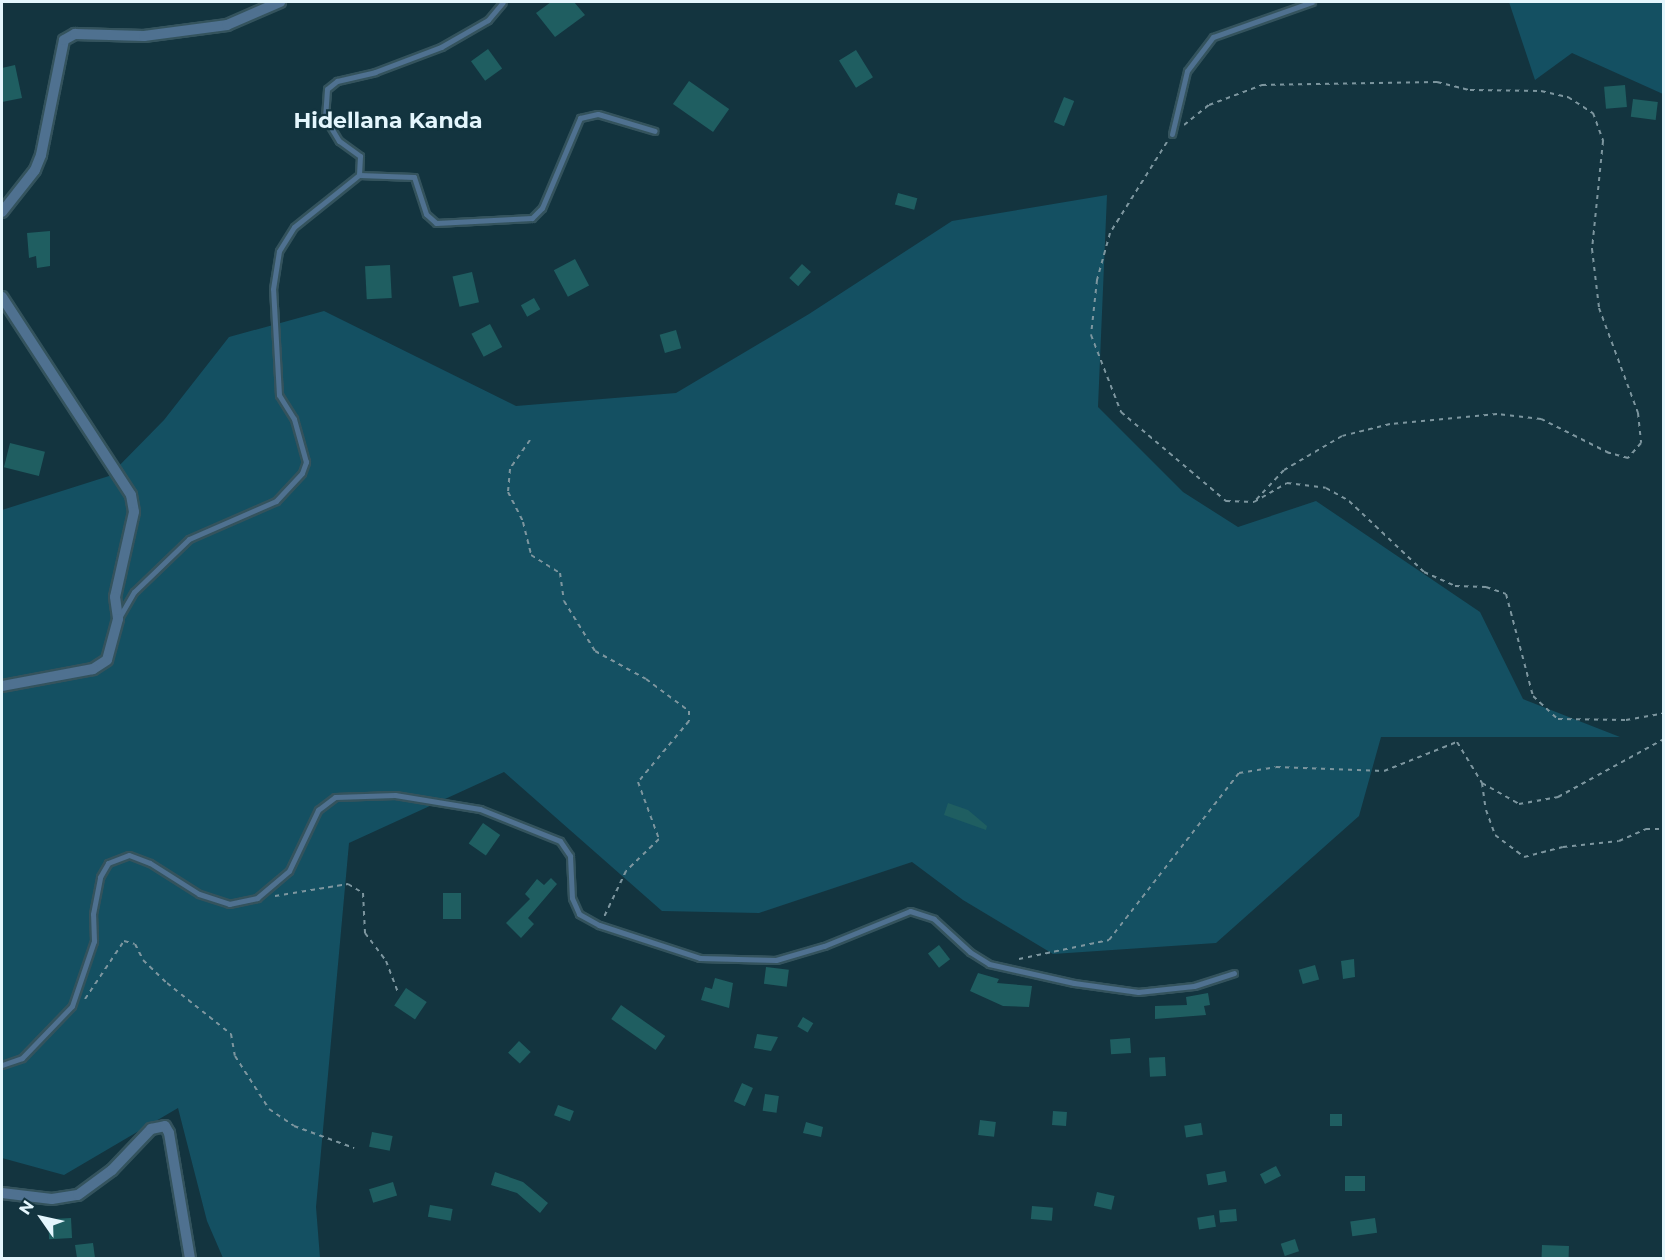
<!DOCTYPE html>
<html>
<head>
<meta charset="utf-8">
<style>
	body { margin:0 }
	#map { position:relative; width:1665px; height:1260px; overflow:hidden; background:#13343f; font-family:Montserrat,sans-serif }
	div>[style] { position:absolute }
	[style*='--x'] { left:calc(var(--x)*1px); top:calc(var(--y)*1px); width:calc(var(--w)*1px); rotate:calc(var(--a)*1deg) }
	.green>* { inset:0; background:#145062 }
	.building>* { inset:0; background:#1f5e61; transform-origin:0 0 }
	.path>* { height:2px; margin-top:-1px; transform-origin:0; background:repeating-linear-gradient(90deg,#7d969f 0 4.5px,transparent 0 9px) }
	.roads { filter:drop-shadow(2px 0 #34535d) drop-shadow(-2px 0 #34535d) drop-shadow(0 2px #34535d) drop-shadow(0 -2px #34535d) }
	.lane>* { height:5px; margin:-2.5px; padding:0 2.5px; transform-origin:2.5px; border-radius:2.5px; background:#4f7190 }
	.street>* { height:10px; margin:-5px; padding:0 5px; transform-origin:5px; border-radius:5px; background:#4f7190 }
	span { translate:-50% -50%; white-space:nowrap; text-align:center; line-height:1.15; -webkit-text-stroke:4.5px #13343f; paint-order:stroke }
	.quarter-label { font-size:22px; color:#e4f6fd; font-weight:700 }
	.frame { position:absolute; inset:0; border:3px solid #e4f6fd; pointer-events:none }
	.north { position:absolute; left:12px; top:1188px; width:60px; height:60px; -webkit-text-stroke:4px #13343f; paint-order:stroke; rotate:304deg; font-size:16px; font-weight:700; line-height:24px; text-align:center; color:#e4f6fd }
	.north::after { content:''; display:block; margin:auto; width:21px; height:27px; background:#e4f6fd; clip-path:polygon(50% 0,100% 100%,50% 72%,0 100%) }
</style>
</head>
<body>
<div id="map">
	<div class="green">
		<div style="clip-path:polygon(1509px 2px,1663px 2px,1663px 94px,1572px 53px,1535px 80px)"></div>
		<div style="clip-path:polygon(1107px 195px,1098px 407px,1183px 492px,1238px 527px,1316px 501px,1480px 612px,1523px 699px,1620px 737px,1381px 737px,1359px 816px,1216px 943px,1053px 954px,963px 900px,912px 862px,759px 913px,662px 911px,504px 772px,349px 843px,316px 1207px,320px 1258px,223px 1258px,207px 1221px,178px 1108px,64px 1175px,2px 1158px,2px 510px,109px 476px,164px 420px,229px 337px,324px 311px,516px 406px,676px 393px,809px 314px,952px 221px)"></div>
	</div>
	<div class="building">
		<div style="clip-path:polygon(551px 2px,574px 2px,585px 15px,555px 37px,536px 13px)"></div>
		<div style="left:488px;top:49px;width:24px;height:21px;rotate:54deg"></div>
		<div style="left:856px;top:50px;width:32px;height:20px;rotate:58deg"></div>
		<div style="clip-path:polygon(15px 65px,22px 98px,2px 102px,2px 68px)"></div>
		<div style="left:689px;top:81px;width:49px;height:28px;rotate:35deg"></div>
		<div style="left:1625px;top:85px;width:22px;height:21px;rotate:85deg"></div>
		<div style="left:1064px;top:97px;width:11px;height:27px;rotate:22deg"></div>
		<div style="left:1633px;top:99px;width:25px;height:18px;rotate:7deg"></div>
		<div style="left:898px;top:193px;width:20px;height:12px;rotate:15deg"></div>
		<div style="clip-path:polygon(50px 231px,50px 266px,37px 268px,36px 256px,29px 258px,27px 233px)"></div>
		<div style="left:575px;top:259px;width:30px;height:24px;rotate:62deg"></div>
		<div style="left:802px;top:264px;width:12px;height:19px;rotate:42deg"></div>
		<div style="left:390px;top:265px;width:33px;height:25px;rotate:87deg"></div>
		<div style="left:472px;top:272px;width:31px;height:20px;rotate:77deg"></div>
		<div style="left:534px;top:298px;width:13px;height:15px;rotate:61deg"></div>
		<div style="left:490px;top:324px;width:26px;height:21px;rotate:62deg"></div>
		<div style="left:676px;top:330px;width:19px;height:17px;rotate:74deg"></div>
		<div style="left:10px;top:443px;width:36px;height:25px;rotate:14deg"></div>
		<div style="clip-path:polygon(948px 803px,968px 810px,987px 826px,986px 830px,944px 815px)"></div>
		<div style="left:483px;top:823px;width:21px;height:25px;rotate:35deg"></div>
		<div style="clip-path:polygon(551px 878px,557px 884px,528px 918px,534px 924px,521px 938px,506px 923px,530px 899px,525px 894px,537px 879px,544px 885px)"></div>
		<div style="left:461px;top:893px;width:26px;height:18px;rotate:90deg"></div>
		<div style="left:939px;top:945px;width:18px;height:14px;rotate:52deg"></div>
		<div style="clip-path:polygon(1354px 959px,1355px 977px,1343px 979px,1341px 961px)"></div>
		<div style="left:1315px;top:965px;width:15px;height:17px;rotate:74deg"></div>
		<div style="left:766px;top:967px;width:23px;height:17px;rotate:7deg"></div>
		<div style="clip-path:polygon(978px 973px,999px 979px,997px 983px,1032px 986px,1029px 1007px,1003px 1006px,970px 991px)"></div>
		<div style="clip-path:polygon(715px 978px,733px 983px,729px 1008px,701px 1000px,705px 987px,712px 989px)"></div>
		<div style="left:406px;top:988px;width:25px;height:21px;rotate:34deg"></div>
		<div style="clip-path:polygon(1208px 993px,1210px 1005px,1204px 1006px,1206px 1015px,1155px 1019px,1155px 1006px,1187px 1005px,1186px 997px)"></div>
		<div style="left:621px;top:1005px;width:54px;height:17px;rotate:35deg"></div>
		<div style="left:803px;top:1017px;width:12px;height:11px;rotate:31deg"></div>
		<div style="clip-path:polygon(757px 1034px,778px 1037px,771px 1051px,754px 1048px)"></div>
		<div style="left:1130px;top:1038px;width:15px;height:20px;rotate:86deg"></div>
		<div style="left:519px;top:1041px;width:16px;height:16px;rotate:43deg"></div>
		<div style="left:1165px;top:1057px;width:19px;height:16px;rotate:87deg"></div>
		<div style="left:742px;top:1083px;width:12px;height:20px;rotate:24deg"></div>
		<div style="left:765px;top:1094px;width:14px;height:17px;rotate:8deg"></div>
		<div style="left:558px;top:1105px;width:17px;height:11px;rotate:21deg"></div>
		<div style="left:1053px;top:1111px;width:14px;height:14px;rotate:4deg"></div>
		<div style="left:1330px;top:1114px;width:12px;height:12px"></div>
		<div style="left:980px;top:1120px;width:16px;height:15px;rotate:7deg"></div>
		<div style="clip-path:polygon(806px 1122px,823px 1127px,821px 1137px,803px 1133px)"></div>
		<div style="left:1201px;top:1123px;width:12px;height:17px;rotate:81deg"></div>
		<div style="left:372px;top:1132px;width:21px;height:15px;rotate:11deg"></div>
		<div style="left:1276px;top:1166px;width:11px;height:18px;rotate:63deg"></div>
		<div style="left:1225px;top:1171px;width:11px;height:19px;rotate:80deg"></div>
		<div style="clip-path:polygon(495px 1172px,523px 1182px,548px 1203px,540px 1213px,517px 1193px,491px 1185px)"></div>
		<div style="left:1345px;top:1176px;width:20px;height:15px"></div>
		<div style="left:393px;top:1182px;width:14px;height:25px;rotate:73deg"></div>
		<div style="left:1097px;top:1192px;width:18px;height:14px;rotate:13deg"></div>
		<div style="left:430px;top:1205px;width:23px;height:12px;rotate:10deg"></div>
		<div style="left:1032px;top:1206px;width:21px;height:13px;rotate:5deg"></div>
		<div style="left:1236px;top:1209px;width:12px;height:17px;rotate:85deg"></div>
		<div style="left:1214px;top:1215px;width:12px;height:17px;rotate:81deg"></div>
		<div style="left:71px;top:1218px;width:20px;height:23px;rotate:87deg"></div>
		<div style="left:1375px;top:1218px;width:15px;height:25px;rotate:82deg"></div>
		<div style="left:1295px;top:1239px;width:13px;height:15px;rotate:72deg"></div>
		<div style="clip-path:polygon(93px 1243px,95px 1258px,77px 1258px,75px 1245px)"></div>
		<div style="left:1542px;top:1245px;width:27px;height:13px;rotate:2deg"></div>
	</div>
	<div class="path">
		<div style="--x:1184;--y:125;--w:32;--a:-39"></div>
		<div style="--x:1209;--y:105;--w:57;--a:-20.7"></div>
		<div style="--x:1262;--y:85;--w:175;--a:-1"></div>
		<div style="--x:1437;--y:82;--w:34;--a:14"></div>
		<div style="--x:1470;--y:90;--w:71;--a:0.8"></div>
		<div style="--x:1541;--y:91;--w:28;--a:13"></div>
		<div style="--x:1568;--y:97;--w:30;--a:33"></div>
		<div style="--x:1593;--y:113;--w:30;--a:70"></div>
		<div style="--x:1603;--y:141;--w:109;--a:95.8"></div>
		<div style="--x:1592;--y:249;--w:59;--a:83.2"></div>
		<div style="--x:1599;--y:308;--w:112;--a:69.6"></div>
		<div style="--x:1638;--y:413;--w:30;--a:84"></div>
		<div style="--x:1641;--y:443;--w:20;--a:131"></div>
		<div style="--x:1628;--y:458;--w:20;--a:-165"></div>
		<div style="--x:1609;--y:453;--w:76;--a:-153.4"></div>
		<div style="--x:1541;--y:419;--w:44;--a:-173.5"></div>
		<div style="--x:1497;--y:414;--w:107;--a:174.7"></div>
		<div style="--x:1390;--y:424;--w:49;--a:166"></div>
		<div style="--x:1342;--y:436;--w:67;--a:149.6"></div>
		<div style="--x:1284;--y:470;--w:44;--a:133.2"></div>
		<div style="--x:1167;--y:142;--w:107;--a:122.1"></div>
		<div style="--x:1110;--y:233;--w:49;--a:105.5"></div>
		<div style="--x:1097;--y:280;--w:55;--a:96.2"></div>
		<div style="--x:1091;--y:335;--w:83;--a:68.7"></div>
		<div style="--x:1121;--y:412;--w:138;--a:40.3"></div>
		<div style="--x:1226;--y:501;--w:28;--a:2"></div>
		<div style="--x:1254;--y:502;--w:38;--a:-30"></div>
		<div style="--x:1287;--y:483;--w:39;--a:7"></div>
		<div style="--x:1326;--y:488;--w:26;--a:29"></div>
		<div style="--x:1349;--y:501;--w:103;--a:43.4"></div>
		<div style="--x:1424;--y:572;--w:34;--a:24"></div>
		<div style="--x:1455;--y:586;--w:31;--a:2"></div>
		<div style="--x:1486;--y:587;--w:21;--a:19"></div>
		<div style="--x:1506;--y:594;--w:106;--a:75.2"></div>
		<div style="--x:1533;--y:696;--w:34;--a:43"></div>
		<div style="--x:1558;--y:719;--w:68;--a:0.8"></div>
		<div style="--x:1626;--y:720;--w:39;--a:-10"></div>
		<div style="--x:530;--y:440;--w:35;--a:125"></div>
		<div style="--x:510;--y:469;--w:23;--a:95"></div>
		<div style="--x:508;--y:492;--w:34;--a:63"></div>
		<div style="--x:523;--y:522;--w:34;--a:76"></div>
		<div style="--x:531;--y:555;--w:34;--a:32"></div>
		<div style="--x:560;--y:573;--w:28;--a:82"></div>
		<div style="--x:564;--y:601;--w:59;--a:58.2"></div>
		<div style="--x:595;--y:651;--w:58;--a:28.8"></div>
		<div style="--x:646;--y:679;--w:54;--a:36.7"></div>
		<div style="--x:689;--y:711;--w:10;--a:90"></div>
		<div style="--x:689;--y:721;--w:80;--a:129.9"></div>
		<div style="--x:638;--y:782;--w:61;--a:69.8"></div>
		<div style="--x:659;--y:839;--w:46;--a:135.9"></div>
		<div style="--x:626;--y:871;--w:51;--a:115.6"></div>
		<div style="--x:1482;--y:783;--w:27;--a:82"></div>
		<div style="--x:1486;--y:810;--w:27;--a:70"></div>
		<div style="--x:1495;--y:835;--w:36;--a:37"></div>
		<div style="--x:1524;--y:857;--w:40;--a:-14.4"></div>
		<div style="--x:1563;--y:847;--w:56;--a:-6.1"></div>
		<div style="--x:1619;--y:841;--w:30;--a:-24"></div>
		<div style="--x:1646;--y:829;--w:18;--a:0"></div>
		<div style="--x:275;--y:896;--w:74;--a:-9.3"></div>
		<div style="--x:348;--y:884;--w:17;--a:31"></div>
		<div style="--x:363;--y:893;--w:40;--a:87.1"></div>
		<div style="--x:365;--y:933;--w:35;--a:53"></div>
		<div style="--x:386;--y:961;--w:33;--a:69"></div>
		<div style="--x:1019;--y:959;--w:92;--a:-11.9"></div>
		<div style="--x:1109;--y:940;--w:212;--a:-52.1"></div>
		<div style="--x:1239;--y:773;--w:37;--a:-9"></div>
		<div style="--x:1276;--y:767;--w:108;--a:2.1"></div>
		<div style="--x:1384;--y:771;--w:79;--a:-21.7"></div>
		<div style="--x:1457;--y:742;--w:48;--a:58.6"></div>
		<div style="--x:1482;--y:783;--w:43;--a:29.6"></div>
		<div style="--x:1519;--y:804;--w:40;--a:-10"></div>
		<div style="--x:1558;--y:797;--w:121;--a:-28.7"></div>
		<div style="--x:85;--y:999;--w:70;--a:-56.1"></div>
		<div style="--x:124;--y:941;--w:11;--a:15"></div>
		<div style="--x:135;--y:944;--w:18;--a:63"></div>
		<div style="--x:143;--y:960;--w:33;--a:44"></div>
		<div style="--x:167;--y:983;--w:82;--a:38.6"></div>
		<div style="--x:231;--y:1034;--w:22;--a:80"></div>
		<div style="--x:235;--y:1056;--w:63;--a:57.3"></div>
		<div style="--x:269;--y:1109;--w:30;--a:34"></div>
		<div style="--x:294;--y:1126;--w:64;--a:20.1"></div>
	</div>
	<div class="roads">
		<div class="lane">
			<div style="--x:1172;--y:134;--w:65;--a:-76.6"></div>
			<div style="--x:1187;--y:71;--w:43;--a:-52.6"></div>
			<div style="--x:1213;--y:37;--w:105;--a:-19.5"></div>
			<div style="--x:359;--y:175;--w:55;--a:2.1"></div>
			<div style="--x:414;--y:177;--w:39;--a:72"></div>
			<div style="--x:426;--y:214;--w:13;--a:42"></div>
			<div style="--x:436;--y:223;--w:96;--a:-3"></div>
			<div style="--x:532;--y:218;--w:14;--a:-45"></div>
			<div style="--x:542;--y:208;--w:98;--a:-67.1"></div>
			<div style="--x:580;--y:118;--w:18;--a:-13"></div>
			<div style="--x:598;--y:114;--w:59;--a:16.6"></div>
			<div style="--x:120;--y:616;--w:28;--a:-60"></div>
			<div style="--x:134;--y:592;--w:76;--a:-43.9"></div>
			<div style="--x:189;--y:539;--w:95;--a:-23.6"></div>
			<div style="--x:276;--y:501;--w:38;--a:-47"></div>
			<div style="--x:302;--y:473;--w:12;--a:-70"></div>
			<div style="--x:306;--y:462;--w:45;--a:-105.6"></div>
			<div style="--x:294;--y:419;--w:28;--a:-122"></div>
			<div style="--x:279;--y:395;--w:106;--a:-93.2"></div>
			<div style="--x:273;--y:289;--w:38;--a:-81"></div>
			<div style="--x:279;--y:251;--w:28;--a:-58"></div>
			<div style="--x:294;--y:227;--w:83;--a:-38.7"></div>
			<div style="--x:359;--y:175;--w:19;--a:-87"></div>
			<div style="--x:360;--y:156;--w:26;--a:-144"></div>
			<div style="--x:339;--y:141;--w:27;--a:-121"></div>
			<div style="--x:325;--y:118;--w:29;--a:-86"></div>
			<div style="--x:327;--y:89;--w:13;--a:-39"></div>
			<div style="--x:337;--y:81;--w:39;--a:-13"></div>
			<div style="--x:375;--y:72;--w:71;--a:-20.7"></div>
			<div style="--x:441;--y:47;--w:54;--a:-29.9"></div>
			<div style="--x:488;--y:20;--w:23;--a:-50"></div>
			<div style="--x:2;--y:1065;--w:21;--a:-19"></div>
			<div style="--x:22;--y:1058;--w:72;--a:-46.1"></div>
			<div style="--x:72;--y:1006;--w:69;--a:-71.3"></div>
			<div style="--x:94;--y:941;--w:27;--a:-92"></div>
			<div style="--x:93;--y:914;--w:38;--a:-79"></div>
			<div style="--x:100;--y:877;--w:16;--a:-60"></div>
			<div style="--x:108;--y:863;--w:22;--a:-21"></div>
			<div style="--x:129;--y:855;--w:22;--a:21"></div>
			<div style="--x:150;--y:863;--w:58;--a:32.3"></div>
			<div style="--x:199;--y:894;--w:32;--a:18"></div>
			<div style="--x:229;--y:904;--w:29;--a:-12"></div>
			<div style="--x:257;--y:898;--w:42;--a:-40.2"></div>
			<div style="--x:289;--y:871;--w:68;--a:-64.6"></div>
			<div style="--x:318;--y:810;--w:21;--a:-37"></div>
			<div style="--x:335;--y:797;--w:60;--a:-1.9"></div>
			<div style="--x:395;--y:795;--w:86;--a:9.4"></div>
			<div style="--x:480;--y:809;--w:86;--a:21.8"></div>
			<div style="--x:560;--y:841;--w:18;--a:56"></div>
			<div style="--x:570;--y:856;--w:42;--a:87.3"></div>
			<div style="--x:572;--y:898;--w:17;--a:66"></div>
			<div style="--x:579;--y:914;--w:23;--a:29"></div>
			<div style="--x:599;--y:925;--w:106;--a:18.1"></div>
			<div style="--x:700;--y:958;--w:76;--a:1.5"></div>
			<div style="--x:776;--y:960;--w:50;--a:-16.3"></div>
			<div style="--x:824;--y:946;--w:93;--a:-22.1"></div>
			<div style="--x:910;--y:911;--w:25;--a:18"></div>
			<div style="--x:934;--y:919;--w:49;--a:42.5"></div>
			<div style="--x:970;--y:952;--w:22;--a:32"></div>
			<div style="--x:989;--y:964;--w:87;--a:12.6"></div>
			<div style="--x:1074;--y:983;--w:65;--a:8"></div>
			<div style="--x:1138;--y:992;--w:56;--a:-6.1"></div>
			<div style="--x:1194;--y:986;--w:42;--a:-18"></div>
		</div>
		<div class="street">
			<div style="--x:2;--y:212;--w:53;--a:-51.8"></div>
			<div style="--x:35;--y:170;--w:16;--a:-68"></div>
			<div style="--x:41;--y:155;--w:117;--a:-78.7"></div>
			<div style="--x:64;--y:40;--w:13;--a:-29"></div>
			<div style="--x:75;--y:34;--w:69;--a:1.7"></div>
			<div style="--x:144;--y:36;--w:84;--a:-7.5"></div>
			<div style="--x:227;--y:25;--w:58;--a:-23.5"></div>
			<div style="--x:2;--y:297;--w:236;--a:56.9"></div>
			<div style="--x:131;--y:495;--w:17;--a:80"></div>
			<div style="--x:134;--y:512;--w:87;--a:102.6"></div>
			<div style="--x:115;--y:597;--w:22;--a:82"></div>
			<div style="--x:118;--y:619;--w:42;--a:105"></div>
			<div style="--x:107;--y:660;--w:17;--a:147"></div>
			<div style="--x:93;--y:669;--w:93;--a:169.4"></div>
			<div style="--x:2;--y:1193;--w:50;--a:6.8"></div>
			<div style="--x:52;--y:1199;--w:26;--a:-9"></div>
			<div style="--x:78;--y:1195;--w:42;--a:-36.3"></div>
			<div style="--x:112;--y:1170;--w:57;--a:-46.4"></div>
			<div style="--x:151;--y:1129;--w:14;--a:-12"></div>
			<div style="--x:165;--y:1126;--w:8;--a:60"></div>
			<div style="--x:169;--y:1133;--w:127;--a:80.5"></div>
		</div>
	</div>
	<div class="quarter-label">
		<span style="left:388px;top:121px">Hidellana Kanda</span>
	</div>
	<div class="frame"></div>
	<div class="north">N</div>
</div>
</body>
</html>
